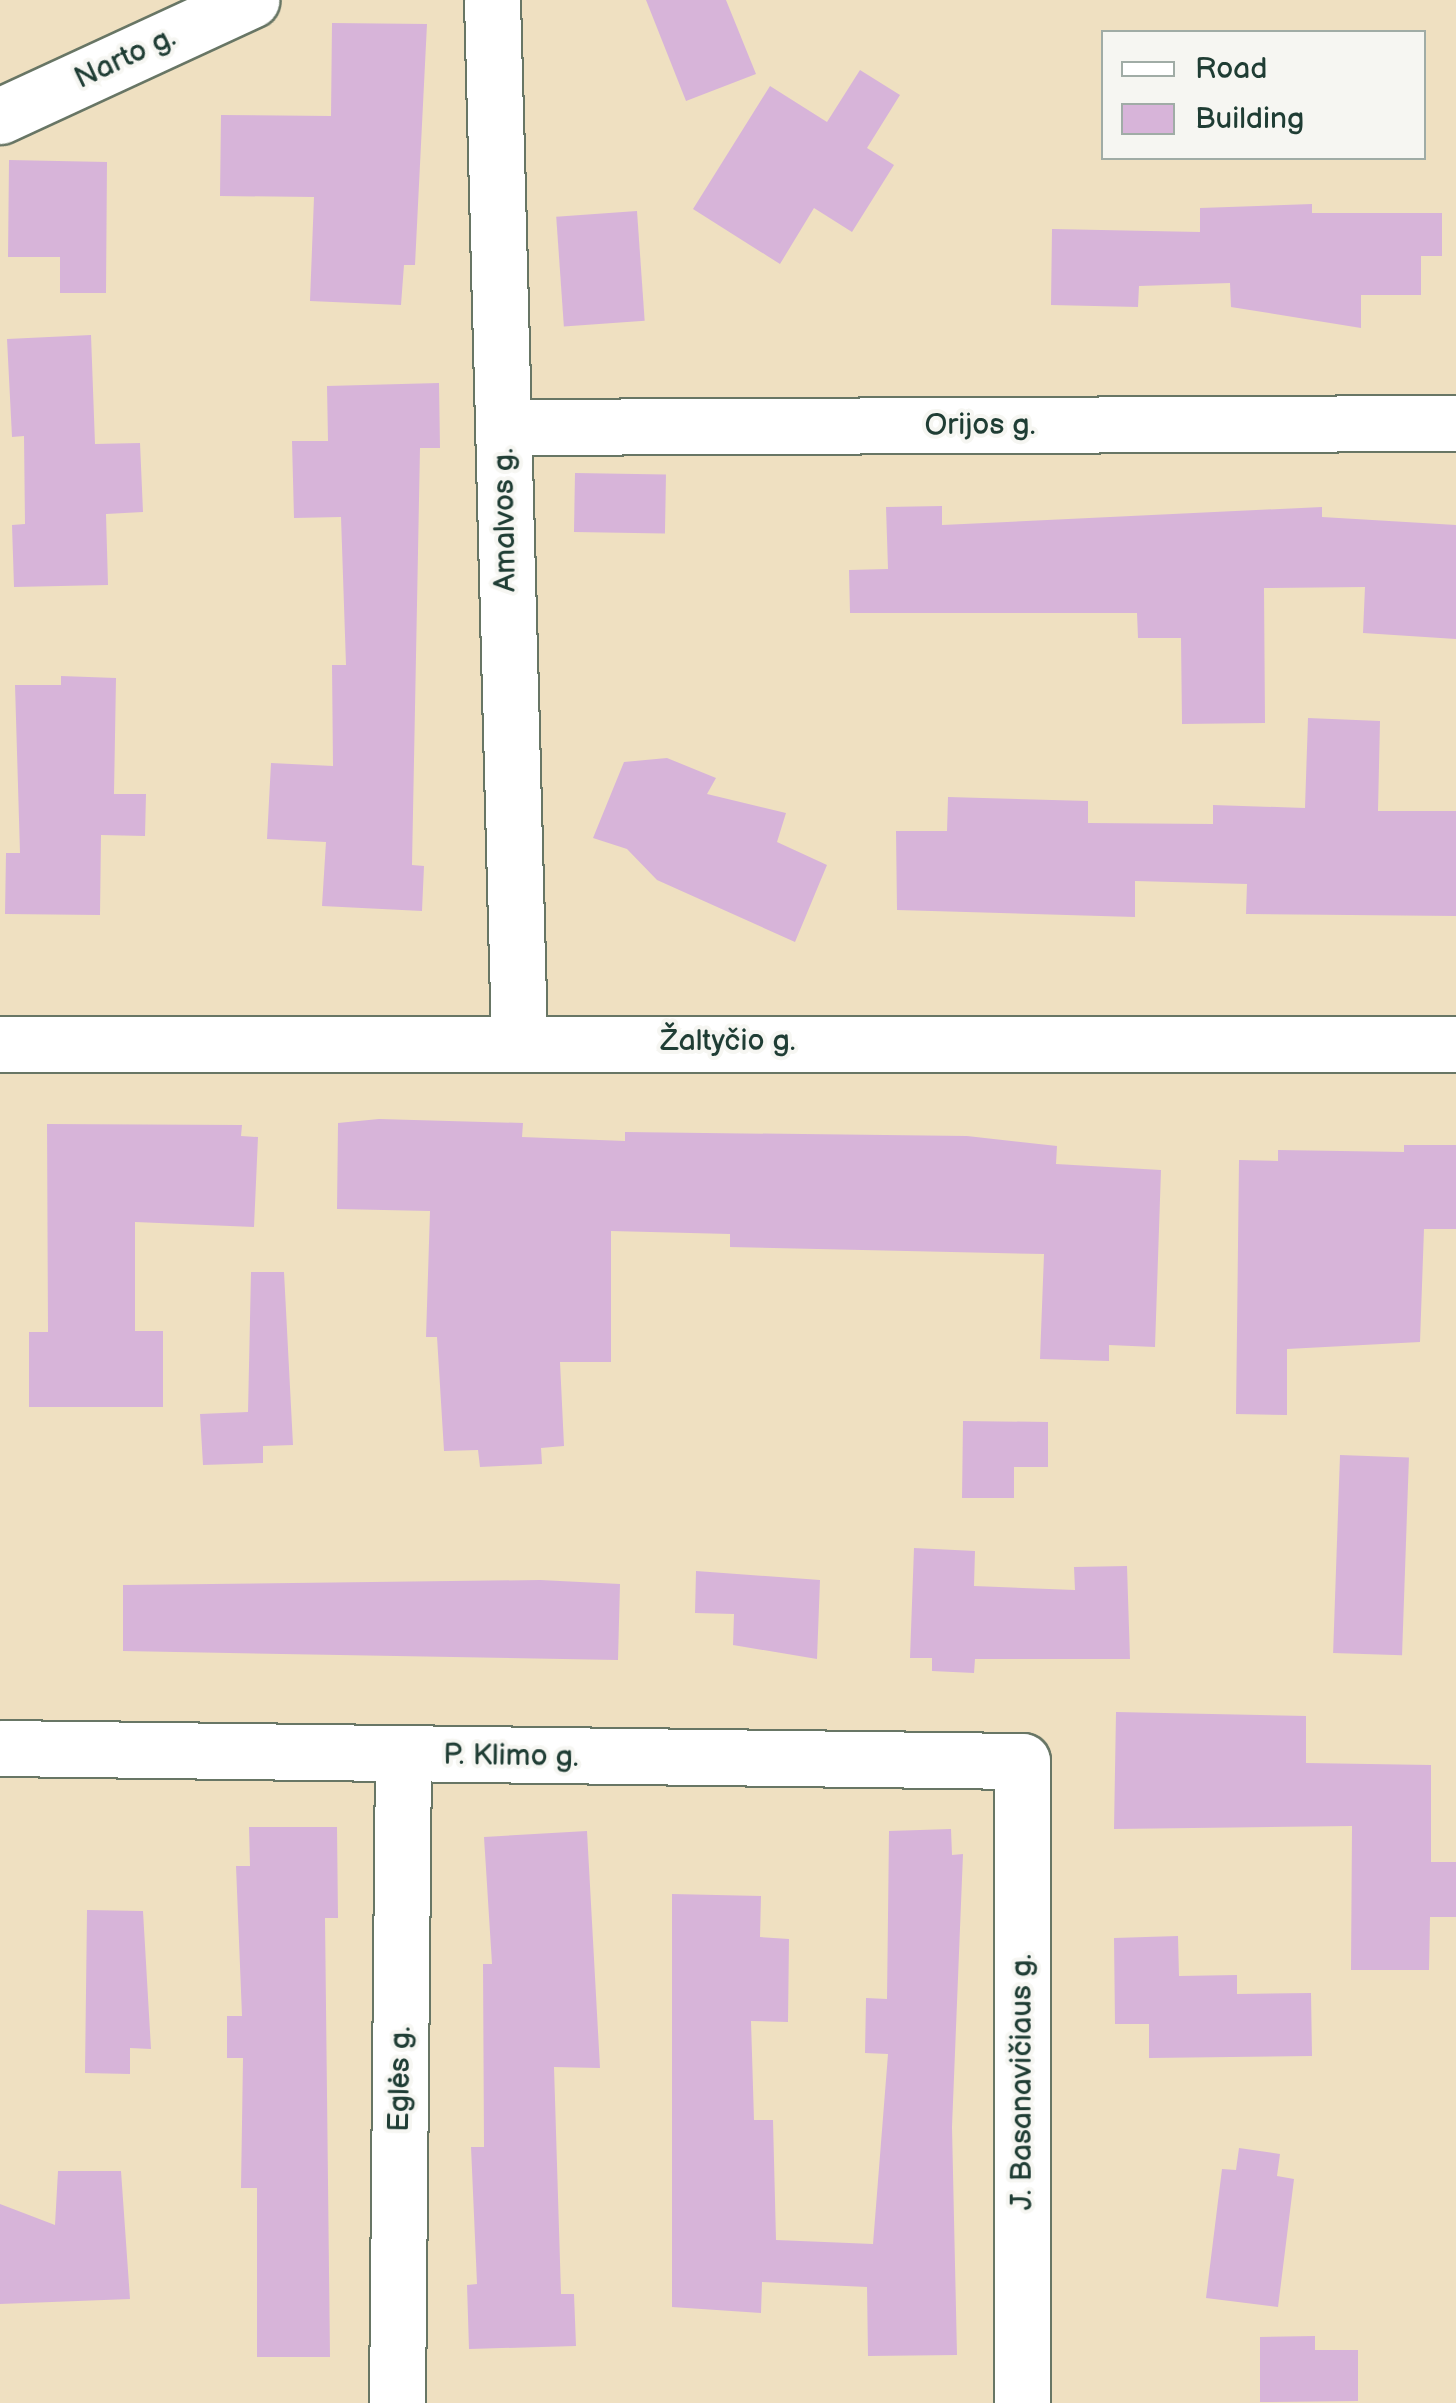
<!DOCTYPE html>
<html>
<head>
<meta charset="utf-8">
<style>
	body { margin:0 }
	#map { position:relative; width:1456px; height:2403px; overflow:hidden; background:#efe0c1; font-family:"Balsamiq Sans",sans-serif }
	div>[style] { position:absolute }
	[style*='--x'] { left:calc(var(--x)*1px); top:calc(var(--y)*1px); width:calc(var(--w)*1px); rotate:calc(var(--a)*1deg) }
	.building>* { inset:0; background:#d7b4d9; transform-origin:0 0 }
	.roads { filter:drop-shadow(2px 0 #687665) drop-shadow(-2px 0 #687665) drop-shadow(0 2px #687665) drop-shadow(0 -2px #687665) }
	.minor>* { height:55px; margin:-27.5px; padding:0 27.5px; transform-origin:27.5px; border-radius:27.5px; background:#fff }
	span { translate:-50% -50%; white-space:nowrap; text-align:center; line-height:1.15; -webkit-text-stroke:8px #f6f6f2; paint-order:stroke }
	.street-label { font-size:30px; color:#1f3d34 }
	.legend { position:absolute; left:1101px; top:30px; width:325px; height:130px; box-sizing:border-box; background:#f6f6f2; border:2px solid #a0aca6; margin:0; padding:12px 18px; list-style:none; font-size:30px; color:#1f3d34 }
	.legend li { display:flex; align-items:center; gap:20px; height:50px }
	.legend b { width:50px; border:2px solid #a0aca6 }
</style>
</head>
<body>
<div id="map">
	<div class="building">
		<div style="clip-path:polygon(646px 0,726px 0,756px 74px,686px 101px)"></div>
		<div style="clip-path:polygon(332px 23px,427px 24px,415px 265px,404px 265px,401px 305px,310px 301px,314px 197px,220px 196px,221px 115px,331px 116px)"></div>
		<div style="clip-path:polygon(860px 70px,900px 95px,867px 148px,894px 165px,852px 232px,814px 208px,780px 264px,693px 209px,770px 86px,827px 122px)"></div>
		<div style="clip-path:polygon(9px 160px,107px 162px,106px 293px,60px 293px,60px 257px,8px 257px)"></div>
		<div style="clip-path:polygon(1312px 204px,1312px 213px,1442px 213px,1442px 256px,1421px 256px,1421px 295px,1361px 295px,1361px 328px,1231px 307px,1230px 283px,1139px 286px,1138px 307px,1051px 305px,1052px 229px,1200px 232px,1200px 208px)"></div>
		<div style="left:637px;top:211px;width:110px;height:81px;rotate:86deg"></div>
		<div style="clip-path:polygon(91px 335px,95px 444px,140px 443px,143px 512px,106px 514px,108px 585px,14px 587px,12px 525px,25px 524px,24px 436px,12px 437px,7px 339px)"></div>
		<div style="clip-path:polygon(439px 383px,440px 448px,420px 448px,412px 865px,424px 866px,422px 911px,322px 906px,326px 842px,267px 839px,271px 763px,333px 766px,332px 665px,346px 665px,341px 517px,294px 518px,292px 441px,328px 441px,327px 386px)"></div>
		<div style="left:575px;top:473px;width:91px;height:59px;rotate:1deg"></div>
		<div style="clip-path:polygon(942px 506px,942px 525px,1322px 507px,1322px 517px,1456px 525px,1456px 639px,1363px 633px,1365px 587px,1264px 588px,1265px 723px,1182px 724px,1181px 638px,1138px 638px,1137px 613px,850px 613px,849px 570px,888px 569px,886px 507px)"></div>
		<div style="clip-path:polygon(61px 676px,116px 678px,114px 794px,146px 794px,145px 836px,101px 835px,100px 915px,5px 914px,6px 853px,20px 853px,15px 685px,61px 685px)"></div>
		<div style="clip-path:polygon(1308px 718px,1380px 721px,1378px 811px,1456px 811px,1456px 916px,1246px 914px,1247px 884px,1135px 881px,1135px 917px,897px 910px,896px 831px,947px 831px,948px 797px,1088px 801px,1088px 823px,1213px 824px,1213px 805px,1305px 808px)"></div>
		<div style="clip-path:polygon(667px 758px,716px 778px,707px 794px,786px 813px,777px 842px,827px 865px,795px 942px,657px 880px,627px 849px,593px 838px,624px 762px)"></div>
		<div style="clip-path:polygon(379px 1119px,523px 1123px,522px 1137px,625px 1141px,625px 1132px,967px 1136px,1057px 1146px,1056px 1164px,1161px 1170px,1155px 1347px,1109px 1345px,1109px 1361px,1040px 1359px,1044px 1254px,730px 1247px,730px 1234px,611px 1231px,611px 1362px,560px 1362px,564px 1446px,541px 1448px,542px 1464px,480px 1467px,478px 1450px,444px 1451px,437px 1337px,426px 1337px,430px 1211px,337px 1209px,338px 1123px)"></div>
		<div style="clip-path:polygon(47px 1124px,242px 1125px,241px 1136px,258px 1137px,254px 1227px,135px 1222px,135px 1331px,163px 1331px,163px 1407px,29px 1407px,29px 1332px,48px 1332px)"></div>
		<div style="clip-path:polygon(1404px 1145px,1456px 1145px,1456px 1229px,1424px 1229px,1420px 1342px,1287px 1349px,1287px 1415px,1236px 1414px,1239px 1160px,1278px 1161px,1278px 1150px,1404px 1152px)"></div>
		<div style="clip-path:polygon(251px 1272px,284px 1272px,293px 1445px,263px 1446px,263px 1463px,203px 1465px,200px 1414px,248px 1412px)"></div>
		<div style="clip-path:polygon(963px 1421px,1048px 1422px,1048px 1467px,1014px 1467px,1014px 1498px,962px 1498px)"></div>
		<div style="left:1340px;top:1455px;width:69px;height:198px;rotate:2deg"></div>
		<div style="clip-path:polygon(914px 1548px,975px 1551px,974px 1586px,1075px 1590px,1074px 1567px,1127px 1566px,1130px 1659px,975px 1659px,974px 1673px,932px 1671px,932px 1658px,910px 1658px)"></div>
		<div style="clip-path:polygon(696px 1571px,820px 1580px,817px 1659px,733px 1645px,734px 1614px,695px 1613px)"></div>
		<div style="clip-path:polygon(540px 1580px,620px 1584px,618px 1660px,123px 1651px,123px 1585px)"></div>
		<div style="clip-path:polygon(1116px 1712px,1306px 1716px,1306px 1763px,1431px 1765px,1431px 1862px,1456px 1862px,1456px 1917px,1430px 1917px,1429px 1970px,1351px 1970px,1352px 1826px,1114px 1829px)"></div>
		<div style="clip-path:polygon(249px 1827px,337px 1827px,338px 1918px,325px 1918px,330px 2357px,257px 2357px,257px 2188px,241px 2188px,243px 2058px,227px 2058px,227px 2016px,242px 2016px,236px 1866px,250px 1866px)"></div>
		<div style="clip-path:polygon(951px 1829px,952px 1855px,963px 1854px,952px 2127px,957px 2355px,868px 2356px,867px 2287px,762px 2282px,761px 2313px,672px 2307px,672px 1894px,761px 1896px,760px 1937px,789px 1939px,788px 2022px,751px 2021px,754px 2120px,773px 2120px,776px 2240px,873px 2244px,888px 2054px,865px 2053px,866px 1998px,887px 1999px,889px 1831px)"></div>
		<div style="clip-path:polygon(587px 1831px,600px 2068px,554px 2067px,561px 2294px,574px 2294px,576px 2346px,469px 2349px,467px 2285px,477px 2284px,471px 2147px,484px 2147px,483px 1964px,492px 1964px,484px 1837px)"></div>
		<div style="clip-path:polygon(87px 1910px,143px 1911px,151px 2049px,130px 2048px,130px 2074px,85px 2073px)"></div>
		<div style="clip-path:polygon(1178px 1936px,1179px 1976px,1237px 1975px,1237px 1994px,1311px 1993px,1312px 2056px,1149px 2058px,1149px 2024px,1115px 2024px,1114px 1938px)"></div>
		<div style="clip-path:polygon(1239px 2148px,1280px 2154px,1277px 2176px,1294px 2179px,1278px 2307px,1206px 2298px,1222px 2169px,1236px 2170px)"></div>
		<div style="clip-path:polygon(58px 2171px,121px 2171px,130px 2299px,0 2304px,0 2204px,55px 2225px)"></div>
		<div style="clip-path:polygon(1315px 2336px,1315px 2350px,1358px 2350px,1358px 2401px,1260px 2402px,1260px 2337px)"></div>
	</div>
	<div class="roads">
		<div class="minor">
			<div style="--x:492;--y:0;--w:1040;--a:88.51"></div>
			<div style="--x:0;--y:116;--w:277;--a:-24.8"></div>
			<div style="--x:503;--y:427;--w:953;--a:-0.24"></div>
			<div style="--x:0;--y:1044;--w:1456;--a:0"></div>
			<div style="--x:0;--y:1748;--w:1022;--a:0.73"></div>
			<div style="--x:1022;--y:1761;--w:642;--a:90"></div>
			<div style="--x:397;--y:2403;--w:648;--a:-89.47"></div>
		</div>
	</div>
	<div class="street-label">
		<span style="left:125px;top:58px;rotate:-25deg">Narto g.</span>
		<span style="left:980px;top:425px">Orijos g.</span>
		<span style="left:505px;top:520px;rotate:-91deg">Amalvos g.</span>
		<span style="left:728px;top:1041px">Žaltyčio g.</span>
		<span style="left:511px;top:1756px;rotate:1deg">P. Klimo g.</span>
		<span style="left:400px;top:2079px;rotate:-89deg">Eglės g.</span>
		<span style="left:1022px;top:2082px;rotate:-90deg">J. Basanavičiaus g.</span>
	</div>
	<ul class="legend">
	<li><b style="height:12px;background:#fff"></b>Road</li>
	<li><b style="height:28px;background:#d7b4d9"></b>Building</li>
	</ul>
</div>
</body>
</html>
